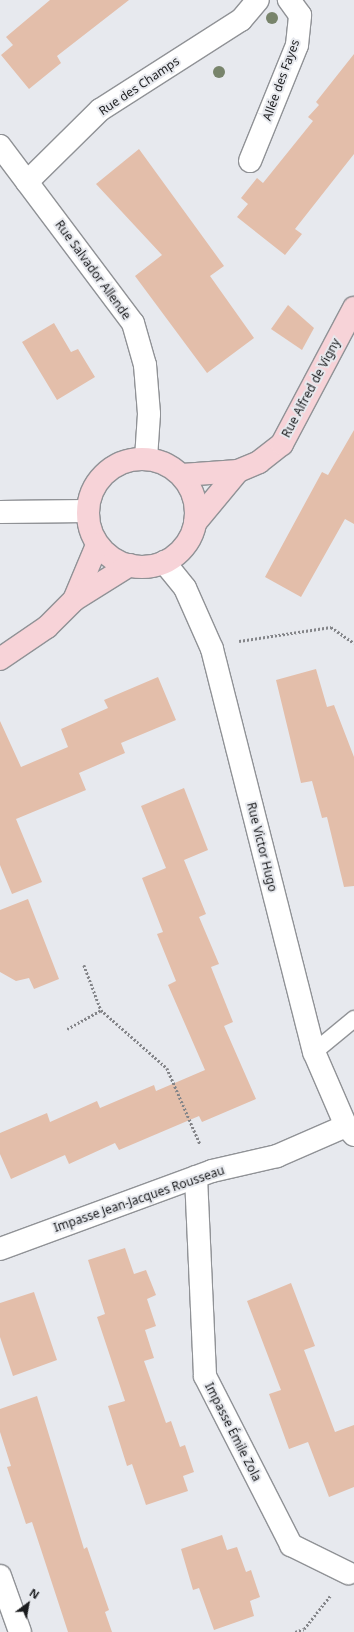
<!DOCTYPE html>
<html>
<head>
<meta charset="utf-8">
<style>
	body { margin:0 }
	#map { position:relative; width:354px; height:1632px; overflow:hidden; background:#e7e9ee; font-family:"Noto Sans",sans-serif }
	div>[style] { position:absolute }
	[style*='--x'] { left:calc(var(--x)*1px); top:calc(var(--y)*1px); width:calc(var(--w)*1px); rotate:calc(var(--a)*1deg) }
	.building>* { inset:0; background:#e3beaa }
	.path>* { height:2.5px; margin-top:-1.25px; transform-origin:0; background:repeating-linear-gradient(90deg,#848589 0 2px,transparent 0 4px) }
	.roads { filter:drop-shadow(1px 0 #909296) drop-shadow(-1px 0 #909296) drop-shadow(0 1px #909296) drop-shadow(0 -1px #909296) }
	.lane>* { height:16px; margin:-8px; padding:0 8px; transform-origin:8px; border-radius:8px; background:#fff }
	.street>* { height:22px; margin:-11px; padding:0 11px; transform-origin:11px; border-radius:11px; background:#fff }
	.secondary>* { height:22px; margin:-11px; padding:0 11px; transform-origin:11px; border-radius:11px; background:#f7d3d8 }
	.secondary>.ring { margin:-11px; padding:0; box-sizing:content-box; background:none; border:22px solid #f7d3d8; border-radius:50% }
	.trees>* { width:12px; height:12px; margin:-6px; border-radius:50%; background:#78846b }
	span { translate:-50% -50%; white-space:nowrap; text-align:center; line-height:1.15; -webkit-text-stroke:4px #e7e9ee; paint-order:stroke }
	.street-label { font-size:12px; color:#1b1c1e }
	.north { position:absolute; left:8px; top:1584px; width:40px; height:40px; -webkit-text-stroke:3px #e7e9ee; paint-order:stroke; rotate:32deg; font-size:11px; font-weight:700; line-height:16px; text-align:center; color:#1b1c1e }
	.north::after { content:''; display:block; margin:auto; width:14px; height:18px; background:#1b1c1e; clip-path:polygon(50% 0,100% 100%,50% 72%,0 100%) }
</style>
</head>
<body>
<div id="map">
	<div class="building">
		<div style="clip-path:polygon(50px 0,129px 0,57px 56px,61px 63px,29px 89px,1px 55px,13px 45px,6px 37px)"></div>
		<div style="clip-path:polygon(354px 54px,354px 154px,295px 229px,302px 234px,285px 255px,237px 217px,248px 204px,241px 198px,257px 178px,263px 183px,313px 121px,308px 117px,319px 105px,316px 102px)"></div>
		<div style="clip-path:polygon(139px 149px,224px 266px,210px 276px,254px 338px,207px 373px,135px 276px,162px 255px,96px 184px)"></div>
		<div style="clip-path:polygon(288px 305px,314px 328px,302px 350px,271px 329px)"></div>
		<div style="clip-path:polygon(54px 323px,71px 352px,78px 349px,95px 377px,57px 400px,22px 342px)"></div>
		<div style="clip-path:polygon(354px 430px,354px 524px,345px 519px,301px 597px,265px 577px,322px 472px,328px 475px)"></div>
		<div style="clip-path:polygon(316px 669px,327px 707px,334px 705px,354px 757px,354px 886px,344px 887px,327px 817px,322px 818px,312px 781px,301px 783px,276px 680px)"></div>
		<div style="clip-path:polygon(158px 677px,176px 720px,121px 743px,125px 753px,79px 773px,86px 790px,16px 819px,42px 882px,12px 894px,0 865px,0 721px,21px 767px,68px 747px,61px 729px,108px 708px,104px 700px)"></div>
		<div style="clip-path:polygon(184px 788px,208px 850px,184px 860px,206px 914px,199px 917px,219px 964px,211px 967px,233px 1022px,224px 1026px,256px 1099px,202px 1122px,199px 1116px,119px 1150px,115px 1143px,69px 1164px,65px 1155px,11px 1179px,0 1154px,0 1133px,47px 1113px,50px 1122px,97px 1101px,100px 1108px,154px 1085px,156px 1091px,205px 1070px,168px 985px,176px 981px,157px 934px,163px 932px,142px 878px,166px 868px,141px 806px)"></div>
		<div style="clip-path:polygon(28px 899px,59px 979px,34px 989px,29px 978px,16px 981px,0 972px,0 910px)"></div>
		<div style="clip-path:polygon(125px 1248px,134px 1274px,146px 1270px,156px 1295px,147px 1299px,156px 1326px,145px 1330px,154px 1358px,144px 1361px,166px 1423px,171px 1421px,180px 1447px,185px 1445px,194px 1472px,183px 1476px,188px 1491px,146px 1505px,132px 1464px,127px 1466px,108px 1406px,125px 1401px,97px 1317px,105px 1314px,88px 1260px)"></div>
		<div style="clip-path:polygon(291px 1283px,315px 1346px,304px 1350px,335px 1432px,354px 1425px,354px 1487px,329px 1497px,308px 1442px,289px 1449px,269px 1394px,281px 1390px,247px 1301px)"></div>
		<div style="clip-path:polygon(34px 1292px,57px 1360px,13px 1376px,0 1337px,0 1303px)"></div>
		<div style="clip-path:polygon(37px 1396px,84px 1549px,87px 1547px,109px 1610px,105px 1612px,112px 1632px,68px 1632px,32px 1522px,26px 1524px,7px 1467px,11px 1466px,0 1432px,0 1409px)"></div>
		<div style="clip-path:polygon(222px 1535px,227px 1550px,237px 1547px,246px 1572px,251px 1570px,260px 1597px,250px 1601px,254px 1616px,214px 1630px,199px 1588px,193px 1590px,181px 1549px)"></div>
	</div>
	<div class="path">
		<div style="--x:239;--y:641;--w:93;--a:-8.7"></div>
		<div style="--x:331;--y:627;--w:28;--a:35"></div>
		<div style="--x:84;--y:965;--w:48;--a:69.3"></div>
		<div style="--x:101;--y:1010;--w:88;--a:41.3"></div>
		<div style="--x:167;--y:1068;--w:83;--a:66.5"></div>
		<div style="--x:67;--y:1029;--w:39;--a:-29"></div>
		<div style="--x:295;--y:1632;--w:9;--a:-18"></div>
		<div style="--x:304;--y:1629;--w:42;--a:-51.8"></div>
	</div>
	<div class="roads">
		<div class="lane">
			<div style="--x:314;--y:1052;--w:52;--a:-39.5"></div>
		</div>
		<div class="street">
			<div style="--x:0;--y:146;--w:221;--a:53.1"></div>
			<div style="--x:133;--y:323;--w:44;--a:74.1"></div>
			<div style="--x:145;--y:365;--w:49;--a:85.3"></div>
			<div style="--x:149;--y:414;--w:44;--a:93.9"></div>
			<div style="--x:250;--y:161;--w:125;--a:-67.9"></div>
			<div style="--x:297;--y:45;--w:30;--a:-84"></div>
			<div style="--x:300;--y:15;--w:19;--a:-126"></div>
			<div style="--x:27;--y:182;--w:103;--a:-44.6"></div>
			<div style="--x:100;--y:110;--w:167;--a:-32.6"></div>
			<div style="--x:241;--y:20;--w:26;--a:-50"></div>
			<div style="--x:0;--y:512;--w:87;--a:-0.7"></div>
			<div style="--x:164;--y:562;--w:33;--a:51"></div>
			<div style="--x:185;--y:588;--w:67;--a:66.1"></div>
			<div style="--x:212;--y:649;--w:416;--a:75.8"></div>
			<div style="--x:314;--y:1052;--w:81;--a:66.6"></div>
			<div style="--x:346;--y:1126;--w:12;--a:48"></div>
			<div style="--x:196;--y:1177;--w:199;--a:87.4"></div>
			<div style="--x:205;--y:1376;--w:190;--a:63"></div>
			<div style="--x:291;--y:1545;--w:64;--a:26.2"></div>
			<div style="--x:0;--y:1249;--w:226;--a:-20.2"></div>
			<div style="--x:212;--y:1171;--w:67;--a:-13"></div>
			<div style="--x:277;--y:1156;--w:75;--a:-23.5"></div>
			<div style="--x:0;--y:1576;--w:59;--a:70.3"></div>
		</div>
		<div class="secondary">
			<div class="ring" style="left:88px;top:459px;width:86px;height:86px"></div>
			<div style="--x:182;--y:475;--w:56;--a:-4.1"></div>
			<div style="--x:238;--y:471;--w:23;--a:-23"></div>
			<div style="--x:259;--y:462;--w:29;--a:-38"></div>
			<div style="--x:282;--y:444;--w:154;--a:-62.1"></div>
			<div style="--x:195;--y:523;--w:67;--a:-50.4"></div>
			<div style="--x:74;--y:600;--w:60;--a:-67.3"></div>
			<div style="--x:0;--y:659;--w:57;--a:-34.2"></div>
			<div style="--x:47;--y:627;--w:38;--a:-45"></div>
			<div style="--x:74;--y:600;--w:66;--a:-32"></div>
		</div>
	</div>
	<div class="trees">
		<div style="left:272px;top:18px"></div>
		<div style="left:219px;top:72px"></div>
	</div>
	<div class="street-label">
		<span style="left:281px;top:80px;rotate:-70deg">Allée des Fayes</span>
		<span style="left:139px;top:86px;rotate:-34deg">Rue des Champs</span>
		<span style="left:93px;top:270px;rotate:54deg">Rue Salvador Allende</span>
		<span style="left:311px;top:388px;rotate:-62deg">Rue Alfred de Vigny</span>
		<span style="left:262px;top:847px;rotate:76deg">Rue Victor Hugo</span>
		<span style="left:139px;top:1199px;rotate:-19deg">Impasse Jean-Jacques Rousseau</span>
		<span style="left:233px;top:1432px;rotate:63deg">Impasse Émile Zola</span>
	</div>
	<div class="north">N</div>
</div>
</body>
</html>
